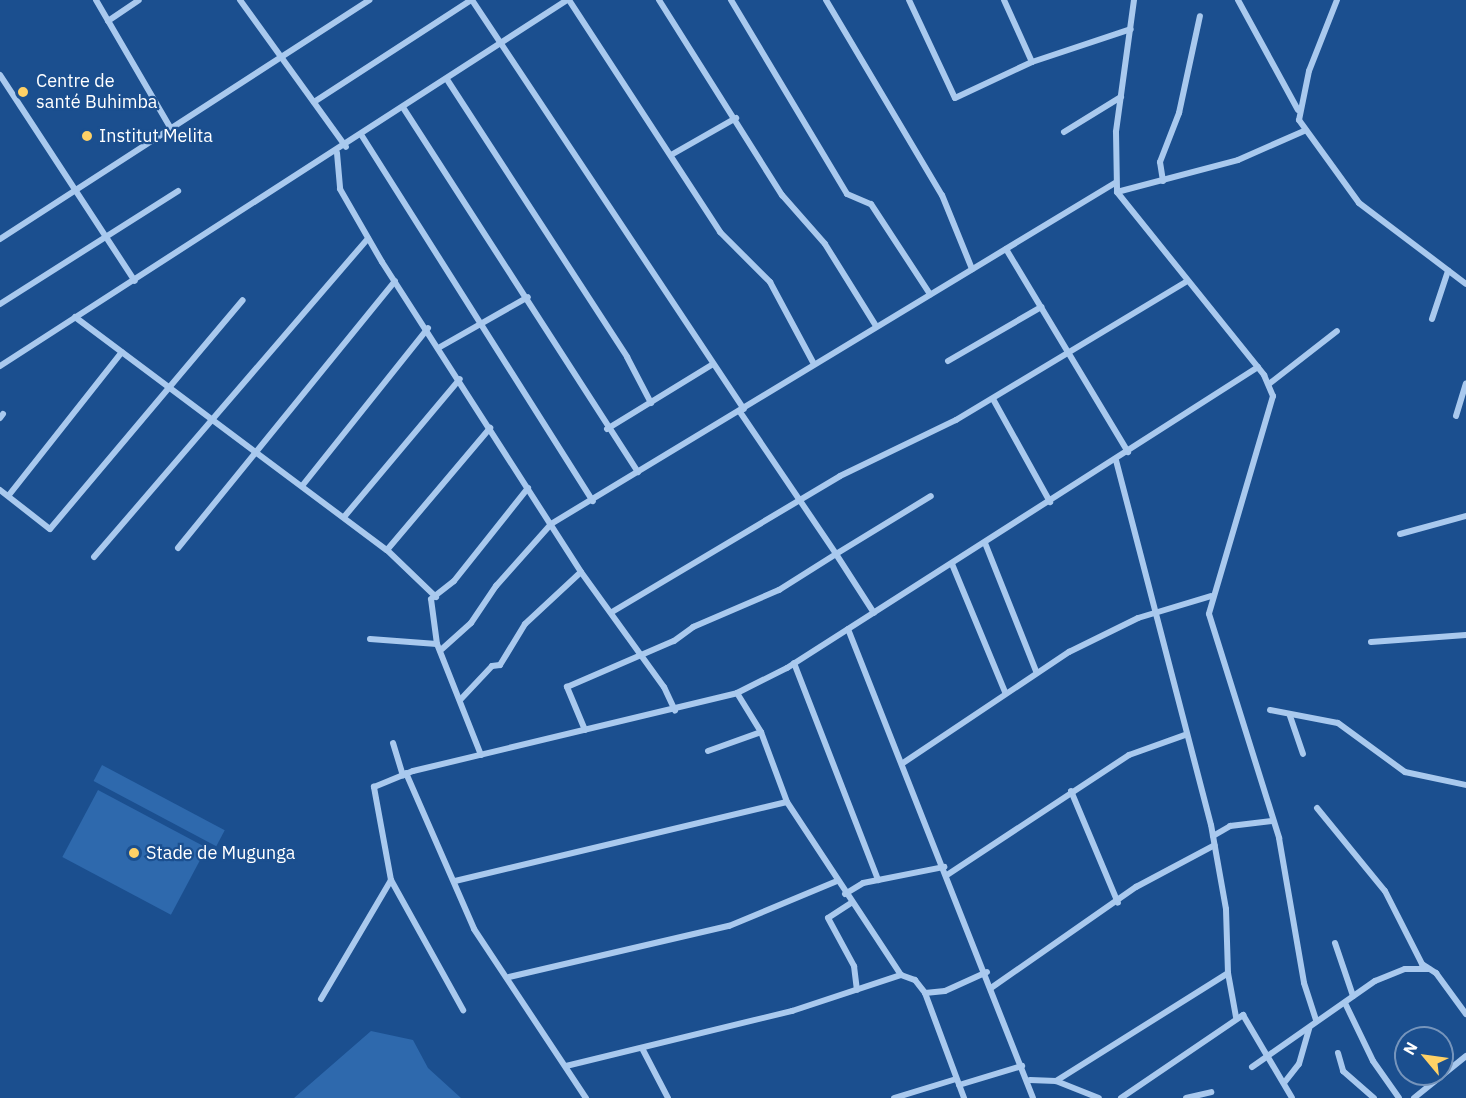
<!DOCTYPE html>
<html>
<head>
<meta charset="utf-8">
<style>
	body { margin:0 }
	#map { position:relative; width:1466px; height:1098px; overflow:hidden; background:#1b4f8f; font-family:"IBM Plex Sans",sans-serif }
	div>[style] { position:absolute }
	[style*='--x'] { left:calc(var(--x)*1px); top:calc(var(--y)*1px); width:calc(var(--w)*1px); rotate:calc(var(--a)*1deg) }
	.green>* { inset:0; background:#2e69ad; transform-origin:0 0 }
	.street>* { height:6px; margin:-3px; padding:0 3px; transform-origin:3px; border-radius:3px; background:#a9c9ee }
	.dots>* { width:16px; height:16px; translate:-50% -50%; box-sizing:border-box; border:3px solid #1b4f8f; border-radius:50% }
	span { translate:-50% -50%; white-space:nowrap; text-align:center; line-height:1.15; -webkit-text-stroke:4.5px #1b4f8f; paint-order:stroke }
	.poi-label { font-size:18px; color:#fff }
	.left { translate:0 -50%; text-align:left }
	.north { position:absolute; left:1394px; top:1026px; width:60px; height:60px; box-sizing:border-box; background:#1b4f8f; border:2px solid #7695bc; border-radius:50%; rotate:299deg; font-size:16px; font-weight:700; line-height:24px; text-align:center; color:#fff }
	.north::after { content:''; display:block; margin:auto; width:21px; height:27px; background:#ffd166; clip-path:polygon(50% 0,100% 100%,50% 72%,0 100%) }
</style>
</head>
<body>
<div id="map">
	<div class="green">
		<div style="left:102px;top:765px;width:139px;height:18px;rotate:28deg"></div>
		<div style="left:98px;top:790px;width:123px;height:76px;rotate:28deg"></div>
		<div style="clip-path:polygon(371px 1031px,413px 1040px,428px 1068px,461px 1098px,294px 1098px)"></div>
	</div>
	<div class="street">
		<div style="--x:96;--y:0;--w:147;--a:59.8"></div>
		<div style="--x:240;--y:0;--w:181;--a:54.2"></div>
		<div style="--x:472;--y:0;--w:491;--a:56.4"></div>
		<div style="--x:569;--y:0;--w:277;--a:56.9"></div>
		<div style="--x:720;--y:232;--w:71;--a:45"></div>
		<div style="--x:770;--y:282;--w:93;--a:61.8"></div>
		<div style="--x:659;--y:0;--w:231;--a:57.8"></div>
		<div style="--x:782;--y:195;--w:65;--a:48.7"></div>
		<div style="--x:825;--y:244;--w:97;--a:58.1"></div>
		<div style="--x:731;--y:0;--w:226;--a:59.1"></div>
		<div style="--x:847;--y:194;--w:26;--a:23"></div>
		<div style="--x:871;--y:204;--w:108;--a:56.8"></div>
		<div style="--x:826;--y:0;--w:227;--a:59.3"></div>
		<div style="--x:942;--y:195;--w:80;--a:67.9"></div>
		<div style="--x:909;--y:0;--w:108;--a:64.9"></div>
		<div style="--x:955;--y:98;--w:85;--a:-25.1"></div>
		<div style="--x:1032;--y:62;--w:104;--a:-18.4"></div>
		<div style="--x:1004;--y:0;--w:68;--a:65.7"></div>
		<div style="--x:1134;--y:0;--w:133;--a:97.8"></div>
		<div style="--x:1116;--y:132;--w:60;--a:89"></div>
		<div style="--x:1117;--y:192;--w:235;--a:51.2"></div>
		<div style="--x:1264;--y:375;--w:23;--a:67"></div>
		<div style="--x:1273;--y:396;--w:227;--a:106.4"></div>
		<div style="--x:1209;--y:614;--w:235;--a:72.6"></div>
		<div style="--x:1279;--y:838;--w:147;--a:80.2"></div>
		<div style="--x:1304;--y:983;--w:40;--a:72"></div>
		<div style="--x:1238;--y:0;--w:125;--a:61.4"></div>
		<div style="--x:1337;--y:0;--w:76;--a:111.5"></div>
		<div style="--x:1309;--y:71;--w:50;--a:101.5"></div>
		<div style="--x:1299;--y:120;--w:102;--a:54.1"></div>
		<div style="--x:1359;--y:203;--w:134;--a:37.1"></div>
		<div style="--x:108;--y:21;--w:37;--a:-34"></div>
		<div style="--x:0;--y:75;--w:246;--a:56.8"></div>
		<div style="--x:448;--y:81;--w:329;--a:57"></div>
		<div style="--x:627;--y:357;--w:52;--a:62.4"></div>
		<div style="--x:314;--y:102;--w:187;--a:-33"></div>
		<div style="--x:404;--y:109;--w:432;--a:57.2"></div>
		<div style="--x:1064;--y:132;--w:67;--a:-31.6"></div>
		<div style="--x:362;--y:136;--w:432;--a:57.7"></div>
		<div style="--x:337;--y:153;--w:36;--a:85"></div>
		<div style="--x:340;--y:189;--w:84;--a:60.1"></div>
		<div style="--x:382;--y:262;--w:368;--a:57.3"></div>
		<div style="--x:581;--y:572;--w:142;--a:54.2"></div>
		<div style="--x:664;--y:687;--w:26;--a:65"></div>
		<div style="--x:671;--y:155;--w:75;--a:-29.6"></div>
		<div style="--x:1163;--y:181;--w:19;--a:-99"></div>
		<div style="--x:1160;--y:162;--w:53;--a:-68.8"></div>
		<div style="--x:1179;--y:113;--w:99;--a:-77.8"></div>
		<div style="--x:1117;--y:192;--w:125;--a:-14.8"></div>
		<div style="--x:1238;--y:160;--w:74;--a:-23.8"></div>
		<div style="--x:0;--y:239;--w:440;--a:-32.9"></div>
		<div style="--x:1006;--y:249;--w:237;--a:59"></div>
		<div style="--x:0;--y:304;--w:211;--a:-32.4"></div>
		<div style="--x:75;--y:317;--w:389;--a:36.8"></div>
		<div style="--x:387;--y:550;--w:68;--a:43.8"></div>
		<div style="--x:1432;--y:319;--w:51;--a:-71.6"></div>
		<div style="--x:440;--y:347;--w:101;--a:-29.6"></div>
		<div style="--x:948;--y:361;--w:108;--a:-30.1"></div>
		<div style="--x:0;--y:366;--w:675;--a:-32.84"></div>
		<div style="--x:1269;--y:384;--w:86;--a:-37.9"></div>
		<div style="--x:993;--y:399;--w:118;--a:61"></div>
		<div style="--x:740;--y:412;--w:171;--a:55.9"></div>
		<div style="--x:836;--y:554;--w:111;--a:-31.4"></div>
		<div style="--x:1456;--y:416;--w:34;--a:-73"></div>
		<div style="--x:0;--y:418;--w:5;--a:-53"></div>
		<div style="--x:607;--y:429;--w:124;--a:-31.5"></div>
		<div style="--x:302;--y:486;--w:202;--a:-51.4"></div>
		<div style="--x:0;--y:490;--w:63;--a:38"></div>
		<div style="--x:50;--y:529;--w:299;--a:-49.9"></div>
		<div style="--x:9;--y:495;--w:182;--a:-51.7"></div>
		<div style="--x:344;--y:517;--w:180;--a:-50"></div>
		<div style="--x:1400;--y:534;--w:68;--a:-15.3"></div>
		<div style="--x:985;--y:543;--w:138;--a:68.3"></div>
		<div style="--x:178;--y:548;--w:344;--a:-50.9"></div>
		<div style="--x:387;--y:550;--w:160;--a:-49.8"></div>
		<div style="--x:94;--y:557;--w:420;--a:-49.3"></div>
		<div style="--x:952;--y:564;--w:139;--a:67.5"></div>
		<div style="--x:612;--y:612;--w:265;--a:-30.8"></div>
		<div style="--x:840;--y:476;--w:129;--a:-25.8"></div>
		<div style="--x:956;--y:420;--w:268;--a:-31"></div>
		<div style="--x:848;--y:629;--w:504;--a:68.47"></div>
		<div style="--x:370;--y:639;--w:67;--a:4.3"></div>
		<div style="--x:1371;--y:642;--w:95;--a:-4.2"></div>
		<div style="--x:442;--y:649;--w:39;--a:-42"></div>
		<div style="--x:471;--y:623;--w:45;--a:-56"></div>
		<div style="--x:496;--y:586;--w:83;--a:-48.4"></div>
		<div style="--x:551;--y:524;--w:659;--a:-31.16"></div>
		<div style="--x:794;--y:663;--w:233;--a:68.8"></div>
		<div style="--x:737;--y:693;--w:46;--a:58.4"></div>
		<div style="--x:761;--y:732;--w:75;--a:69.6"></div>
		<div style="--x:787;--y:802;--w:207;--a:56.6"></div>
		<div style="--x:461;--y:699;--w:45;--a:-46.8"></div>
		<div style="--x:492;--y:666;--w:8;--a:-7"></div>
		<div style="--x:500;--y:665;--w:48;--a:-58.6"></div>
		<div style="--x:525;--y:624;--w:76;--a:-42.9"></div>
		<div style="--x:1270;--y:710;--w:69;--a:10.8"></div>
		<div style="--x:1338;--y:723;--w:83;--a:36.2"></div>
		<div style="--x:1405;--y:772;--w:62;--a:12"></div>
		<div style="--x:1290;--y:716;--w:40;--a:71.1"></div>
		<div style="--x:585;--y:730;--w:47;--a:-112.7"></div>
		<div style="--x:567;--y:687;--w:116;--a:-23.3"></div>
		<div style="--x:674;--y:641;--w:24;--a:-36"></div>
		<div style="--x:693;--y:627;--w:94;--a:-23.3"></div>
		<div style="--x:779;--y:590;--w:67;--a:-32.3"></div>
		<div style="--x:836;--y:554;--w:70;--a:57.2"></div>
		<div style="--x:393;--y:743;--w:34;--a:73"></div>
		<div style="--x:708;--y:751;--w:56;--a:-19.7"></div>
		<div style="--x:481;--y:755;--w:119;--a:-111.6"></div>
		<div style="--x:437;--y:644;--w:45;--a:-97.6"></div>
		<div style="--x:431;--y:599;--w:29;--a:-38"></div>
		<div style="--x:454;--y:581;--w:119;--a:-51.5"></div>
		<div style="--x:903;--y:763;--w:200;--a:-33.8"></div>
		<div style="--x:1069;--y:652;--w:77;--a:-26.2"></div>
		<div style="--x:1138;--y:618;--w:76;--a:-16.8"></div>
		<div style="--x:406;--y:773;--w:170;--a:66.4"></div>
		<div style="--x:474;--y:929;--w:203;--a:56.5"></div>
		<div style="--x:1071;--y:791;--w:121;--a:67.2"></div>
		<div style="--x:1317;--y:808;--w:107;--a:50.7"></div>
		<div style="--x:1385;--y:891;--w:82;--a:63.1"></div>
		<div style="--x:1422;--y:964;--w:17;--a:33"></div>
		<div style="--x:1436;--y:973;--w:51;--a:53.8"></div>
		<div style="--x:1213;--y:836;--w:20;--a:-30"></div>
		<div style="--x:1230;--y:826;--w:42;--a:-6.8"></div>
		<div style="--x:947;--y:875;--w:218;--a:-33.4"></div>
		<div style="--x:1129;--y:755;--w:59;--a:-19.7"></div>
		<div style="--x:391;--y:880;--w:149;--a:61"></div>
		<div style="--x:455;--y:881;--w:341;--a:-13.4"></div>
		<div style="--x:845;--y:894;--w:21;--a:-31"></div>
		<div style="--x:863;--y:883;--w:83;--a:-11.2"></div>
		<div style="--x:851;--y:903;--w:27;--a:147"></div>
		<div style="--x:828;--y:918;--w:55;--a:61.6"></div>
		<div style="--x:854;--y:966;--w:24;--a:83"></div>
		<div style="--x:1335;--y:943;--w:56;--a:71.2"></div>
		<div style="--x:1228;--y:973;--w:45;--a:79.7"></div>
		<div style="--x:509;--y:977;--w:226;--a:-13.1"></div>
		<div style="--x:729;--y:926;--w:117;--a:-22.6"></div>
		<div style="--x:991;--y:988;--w:177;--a:-34.9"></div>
		<div style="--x:1136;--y:887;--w:89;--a:-28"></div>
		<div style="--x:925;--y:993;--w:20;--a:-6"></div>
		<div style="--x:945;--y:991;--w:46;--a:-24.3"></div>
		<div style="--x:321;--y:999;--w:138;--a:-59.5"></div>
		<div style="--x:391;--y:880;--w:95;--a:-100.4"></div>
		<div style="--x:374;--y:787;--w:42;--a:-22.3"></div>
		<div style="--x:413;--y:771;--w:333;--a:-13.5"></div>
		<div style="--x:737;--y:693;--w:56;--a:-26.6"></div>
		<div style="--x:787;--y:668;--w:559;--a:-32.58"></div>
		<div style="--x:1345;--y:1003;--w:64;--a:64.2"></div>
		<div style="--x:1373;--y:1061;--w:45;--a:54.9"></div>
		<div style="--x:643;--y:1050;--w:54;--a:62.5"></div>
		<div style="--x:1338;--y:1053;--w:19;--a:74"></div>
		<div style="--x:1343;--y:1071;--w:41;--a:41.1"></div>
		<div style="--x:566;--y:1066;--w:233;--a:-13.7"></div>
		<div style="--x:792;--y:1011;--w:115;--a:-18.3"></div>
		<div style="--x:901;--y:975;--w:15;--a:20"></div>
		<div style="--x:915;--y:980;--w:16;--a:52"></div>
		<div style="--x:925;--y:993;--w:112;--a:69.6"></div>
		<div style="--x:1252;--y:1067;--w:150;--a:-35"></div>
		<div style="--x:1375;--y:981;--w:32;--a:-22"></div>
		<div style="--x:1405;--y:969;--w:24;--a:0"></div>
		<div style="--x:1030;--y:1080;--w:26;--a:2"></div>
		<div style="--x:1056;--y:1081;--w:203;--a:-32.1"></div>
		<div style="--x:1228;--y:973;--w:64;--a:-91.8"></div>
		<div style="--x:1226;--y:909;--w:85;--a:-100.1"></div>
		<div style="--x:1211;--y:825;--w:377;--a:-104.6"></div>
		<div style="--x:1056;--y:1081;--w:46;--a:21.6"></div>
		<div style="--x:1284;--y:1083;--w:24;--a:-52"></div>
		<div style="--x:1299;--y:1064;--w:37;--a:-74"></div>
		<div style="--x:959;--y:1085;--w:66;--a:-16.8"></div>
		<div style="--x:894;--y:1098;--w:65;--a:-17"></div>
		<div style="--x:1121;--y:1098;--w:148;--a:-34.2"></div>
		<div style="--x:1243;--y:1015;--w:96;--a:59.4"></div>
		<div style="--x:1186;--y:1098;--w:26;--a:-13"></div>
		<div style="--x:1414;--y:1098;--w:67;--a:-38.9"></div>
	</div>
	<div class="dots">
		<div style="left:23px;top:92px;background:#ffd166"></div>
		<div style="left:87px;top:136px;background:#ffd166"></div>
		<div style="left:134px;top:853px;background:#ffd166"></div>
	</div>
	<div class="poi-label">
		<span class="left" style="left:36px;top:92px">Centre de<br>santé Buhimba</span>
		<span class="left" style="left:99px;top:136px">Institut Melita</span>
		<span class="left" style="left:146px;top:853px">Stade de Mugunga</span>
	</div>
	<div class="north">N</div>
</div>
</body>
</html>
